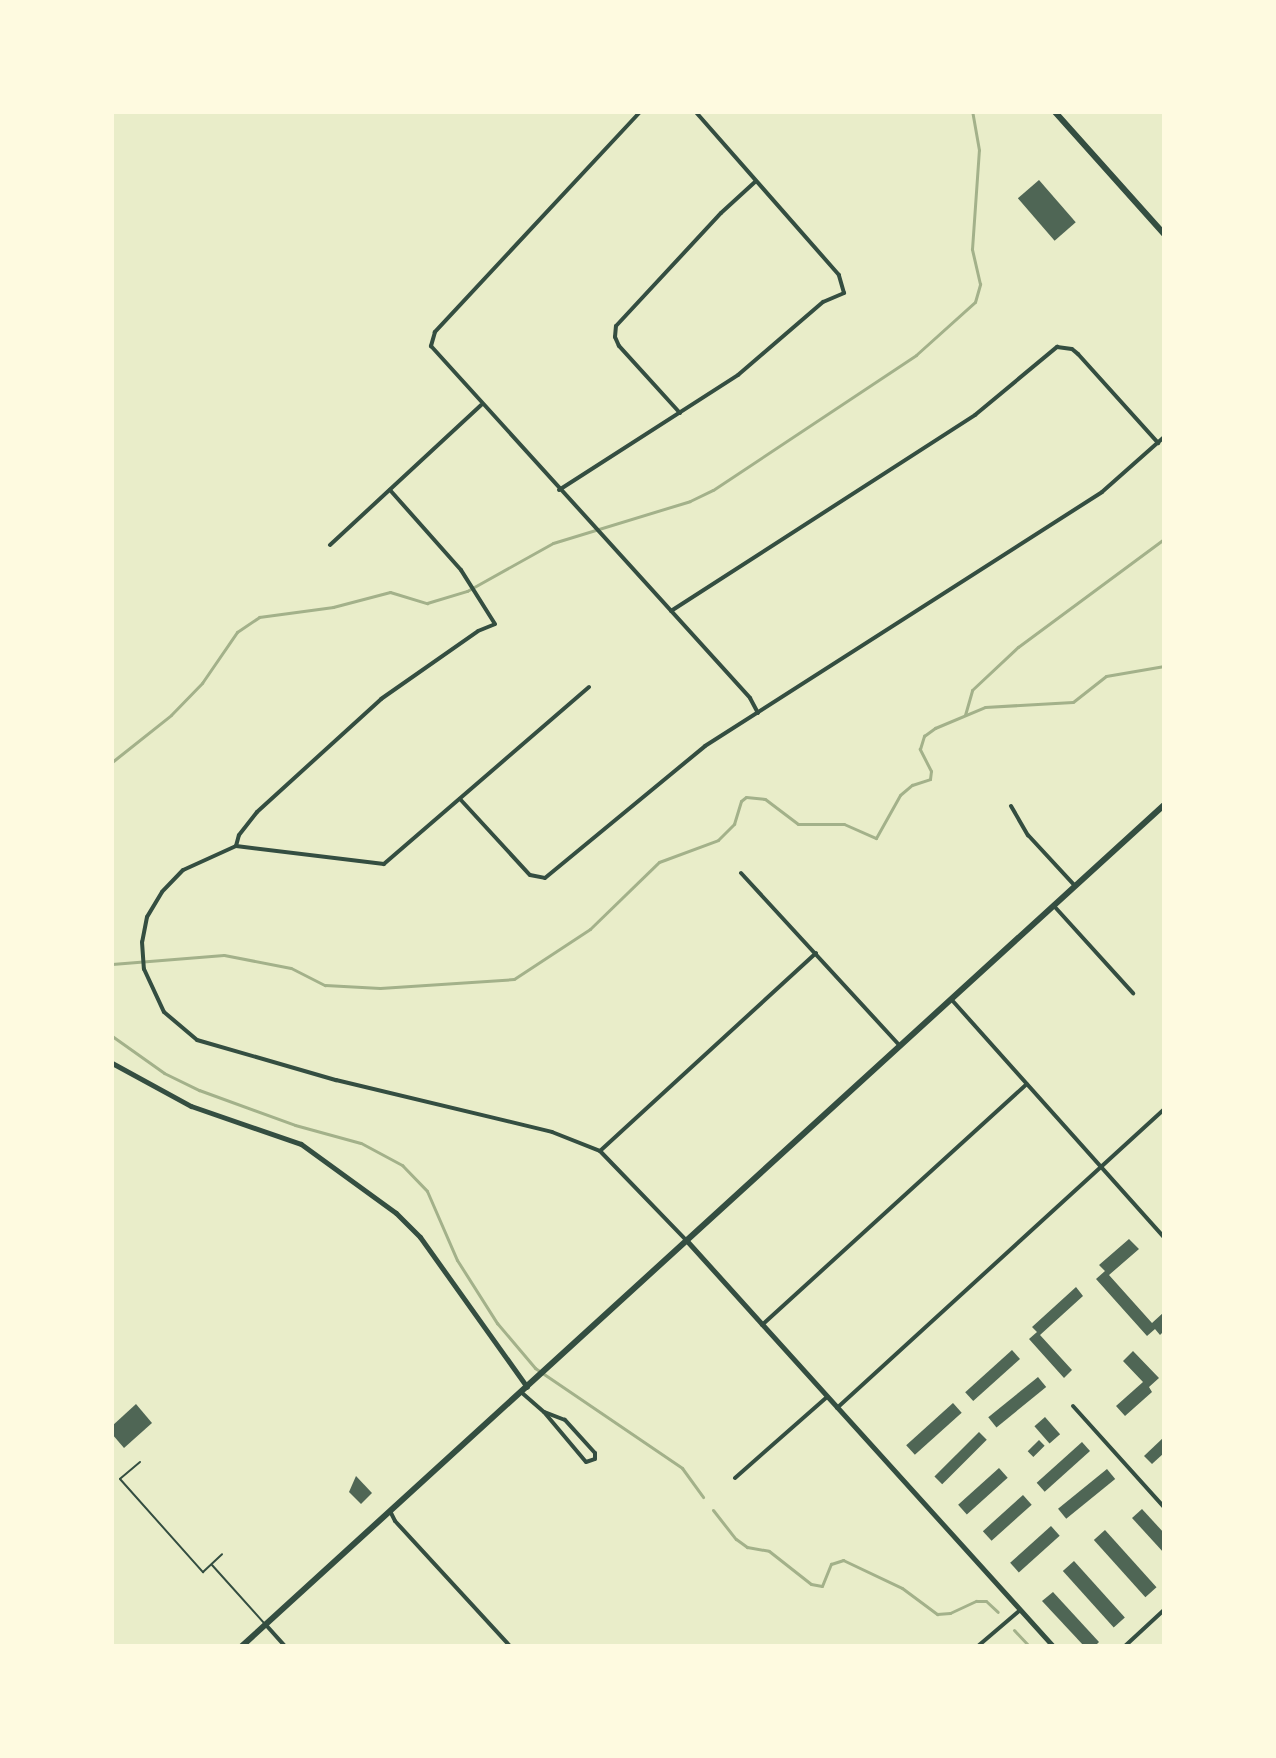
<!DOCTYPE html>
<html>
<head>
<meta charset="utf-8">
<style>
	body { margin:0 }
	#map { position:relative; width:1276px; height:1758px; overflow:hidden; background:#e9edc9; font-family:Rubik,sans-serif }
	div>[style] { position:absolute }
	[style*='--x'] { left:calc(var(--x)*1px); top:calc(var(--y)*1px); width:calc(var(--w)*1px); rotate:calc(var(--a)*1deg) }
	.stream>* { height:3px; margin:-1.5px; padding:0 1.5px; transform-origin:1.5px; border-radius:1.5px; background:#a3b18a }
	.building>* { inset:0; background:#4f6655; transform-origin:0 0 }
	.service>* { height:2px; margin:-1px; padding:0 1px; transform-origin:1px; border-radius:1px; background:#344e41 }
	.minor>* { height:4px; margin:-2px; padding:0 2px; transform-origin:2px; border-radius:2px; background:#344e41 }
	.tertiary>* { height:5px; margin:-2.5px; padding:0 2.5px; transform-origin:2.5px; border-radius:2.5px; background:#344e41 }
	.secondary>* { height:6px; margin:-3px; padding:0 3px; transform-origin:3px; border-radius:3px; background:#344e41 }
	span { translate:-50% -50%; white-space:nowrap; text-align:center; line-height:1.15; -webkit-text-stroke:6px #fefae0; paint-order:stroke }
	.frame { position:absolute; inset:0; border:114px solid #fefae0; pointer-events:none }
</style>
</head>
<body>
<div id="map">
	<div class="stream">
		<div style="--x:965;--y:715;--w:26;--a:-74"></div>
		<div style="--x:972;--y:690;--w:63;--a:-43.1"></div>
		<div style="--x:1018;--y:647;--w:182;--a:-36.5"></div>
		<div style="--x:112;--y:762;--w:75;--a:-38.5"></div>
		<div style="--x:171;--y:715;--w:45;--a:-45.9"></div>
		<div style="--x:202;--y:683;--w:62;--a:-55.5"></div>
		<div style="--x:237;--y:632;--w:27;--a:-34"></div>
		<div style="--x:259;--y:617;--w:75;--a:-7.7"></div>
		<div style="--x:333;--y:607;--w:59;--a:-14.7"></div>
		<div style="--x:390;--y:592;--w:39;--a:17"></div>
		<div style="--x:427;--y:603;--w:42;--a:-16.7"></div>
		<div style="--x:467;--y:591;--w:98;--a:-29.2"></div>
		<div style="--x:553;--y:543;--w:143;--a:-17"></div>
		<div style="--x:690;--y:501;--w:25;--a:-26"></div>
		<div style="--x:713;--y:490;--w:244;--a:-33.6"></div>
		<div style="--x:916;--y:355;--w:79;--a:-41.9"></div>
		<div style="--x:975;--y:302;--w:19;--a:-74"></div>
		<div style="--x:980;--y:284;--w:36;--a:-103"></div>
		<div style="--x:972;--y:249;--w:99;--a:-86"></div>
		<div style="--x:979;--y:150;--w:39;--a:-100"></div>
		<div style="--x:112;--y:964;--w:112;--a:-4.6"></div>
		<div style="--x:224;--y:955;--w:68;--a:11"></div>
		<div style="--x:291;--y:968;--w:38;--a:27"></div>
		<div style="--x:325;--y:985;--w:55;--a:3.1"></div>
		<div style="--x:380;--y:988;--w:134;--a:-3.8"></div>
		<div style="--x:514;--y:979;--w:91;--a:-33.3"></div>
		<div style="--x:590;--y:929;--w:96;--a:-44.2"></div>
		<div style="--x:659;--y:862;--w:63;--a:-20.4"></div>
		<div style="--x:718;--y:840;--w:23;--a:-45"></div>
		<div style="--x:734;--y:824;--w:24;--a:-73"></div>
		<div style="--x:741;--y:801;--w:6;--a:-39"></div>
		<div style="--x:746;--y:797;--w:19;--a:6"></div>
		<div style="--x:765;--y:799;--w:41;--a:37.1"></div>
		<div style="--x:798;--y:824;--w:46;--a:0"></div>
		<div style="--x:844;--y:824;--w:35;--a:24"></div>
		<div style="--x:876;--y:838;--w:49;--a:-60.8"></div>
		<div style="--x:900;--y:795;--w:16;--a:-40"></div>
		<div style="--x:912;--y:785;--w:19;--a:-18"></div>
		<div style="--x:930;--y:779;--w:8;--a:-83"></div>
		<div style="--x:931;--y:771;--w:25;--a:-117"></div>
		<div style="--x:920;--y:749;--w:14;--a:-73"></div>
		<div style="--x:924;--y:736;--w:14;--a:-36"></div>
		<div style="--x:935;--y:728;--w:54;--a:-22.8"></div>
		<div style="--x:985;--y:707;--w:88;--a:-3.3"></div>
		<div style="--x:1073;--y:702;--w:42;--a:-38.2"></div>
		<div style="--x:1106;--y:676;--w:59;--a:-9.8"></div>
		<div style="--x:112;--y:1036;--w:64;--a:35.4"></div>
		<div style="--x:164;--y:1073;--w:39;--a:26"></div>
		<div style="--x:199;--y:1090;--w:102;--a:20"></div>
		<div style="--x:295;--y:1125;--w:68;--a:15.3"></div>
		<div style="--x:361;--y:1143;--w:47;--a:28.2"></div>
		<div style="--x:402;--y:1165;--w:36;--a:46"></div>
		<div style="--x:427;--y:1191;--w:75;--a:66.5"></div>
		<div style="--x:457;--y:1260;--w:75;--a:57.6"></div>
		<div style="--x:497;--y:1323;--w:59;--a:49.8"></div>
		<div style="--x:535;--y:1368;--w:178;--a:34.2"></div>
		<div style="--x:682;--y:1468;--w:36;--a:54"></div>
		<div style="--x:713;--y:1510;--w:37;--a:52"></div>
		<div style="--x:736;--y:1539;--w:14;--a:36"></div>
		<div style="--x:747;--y:1547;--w:22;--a:10"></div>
		<div style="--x:769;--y:1551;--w:53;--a:38.2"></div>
		<div style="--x:811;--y:1584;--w:11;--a:10"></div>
		<div style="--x:822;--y:1586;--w:24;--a:-68"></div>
		<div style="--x:831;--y:1564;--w:13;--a:-18"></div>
		<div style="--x:843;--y:1560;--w:65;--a:25.4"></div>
		<div style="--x:902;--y:1588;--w:44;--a:36.6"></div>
		<div style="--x:937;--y:1614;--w:13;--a:-4"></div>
		<div style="--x:950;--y:1613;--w:29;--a:-25"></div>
		<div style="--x:976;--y:1601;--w:10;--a:0"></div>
		<div style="--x:986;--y:1601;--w:16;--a:43"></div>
		<div style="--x:1014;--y:1630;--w:22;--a:47"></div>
	</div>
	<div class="building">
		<div style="left:1039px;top:180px;width:56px;height:28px;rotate:49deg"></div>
		<div style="clip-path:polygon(1129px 1239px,1139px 1249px,1109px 1275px,1152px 1323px,1164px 1312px,1164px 1331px,1160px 1335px,1155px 1329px,1147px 1336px,1096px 1279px,1105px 1271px,1099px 1265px)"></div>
		<div style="clip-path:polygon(1076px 1287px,1083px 1296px,1040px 1335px,1072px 1370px,1064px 1378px,1029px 1339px,1037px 1332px,1032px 1327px)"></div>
		<div style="left:1012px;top:1350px;width:12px;height:63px;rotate:48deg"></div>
		<div style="clip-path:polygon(1133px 1351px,1159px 1378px,1149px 1387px,1152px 1392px,1125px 1416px,1116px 1406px,1143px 1382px,1123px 1361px)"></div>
		<div style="left:1038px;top:1377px;width:13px;height:64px;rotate:51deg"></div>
		<div style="left:953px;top:1403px;width:13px;height:63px;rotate:48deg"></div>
		<div style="clip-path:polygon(136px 1404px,152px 1423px,124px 1448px,112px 1434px,112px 1426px)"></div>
		<div style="left:1045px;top:1417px;width:23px;height:14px;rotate:49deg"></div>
		<div style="left:979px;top:1432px;width:11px;height:63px;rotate:45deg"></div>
		<div style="clip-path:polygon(1164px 1437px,1164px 1453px,1152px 1464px,1144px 1456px)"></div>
		<div style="left:1039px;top:1440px;width:8px;height:16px;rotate:45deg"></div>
		<div style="left:1082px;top:1442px;width:12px;height:61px;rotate:48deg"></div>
		<div style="left:999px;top:1468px;width:13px;height:55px;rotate:48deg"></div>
		<div style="left:1107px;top:1469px;width:13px;height:63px;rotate:51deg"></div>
		<div style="clip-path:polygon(356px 1476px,372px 1493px,361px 1504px,349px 1492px)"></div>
		<div style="left:1023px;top:1495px;width:13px;height:54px;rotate:48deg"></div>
		<div style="clip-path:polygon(1142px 1509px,1164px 1533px,1164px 1553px,1132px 1518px)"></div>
		<div style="left:1051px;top:1526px;width:13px;height:55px;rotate:48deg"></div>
		<div style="left:1105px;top:1530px;width:77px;height:15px;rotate:48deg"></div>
		<div style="left:1074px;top:1561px;width:76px;height:15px;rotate:48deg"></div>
		<div style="clip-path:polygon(1053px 1592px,1099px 1642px,1095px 1646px,1084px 1646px,1042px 1601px)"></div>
	</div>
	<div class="service">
		<div style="--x:140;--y:1462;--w:26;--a:140"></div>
		<div style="--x:120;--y:1479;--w:125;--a:48.3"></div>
		<div style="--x:203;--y:1572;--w:26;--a:-43"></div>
		<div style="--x:212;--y:1565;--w:78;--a:48.1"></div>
	</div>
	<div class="minor">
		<div style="--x:640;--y:112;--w:301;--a:133"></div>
		<div style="--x:435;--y:332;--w:15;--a:106"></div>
		<div style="--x:431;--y:346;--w:475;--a:47.8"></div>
		<div style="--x:750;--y:698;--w:17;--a:62"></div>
		<div style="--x:680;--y:413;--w:91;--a:-132.3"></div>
		<div style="--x:619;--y:346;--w:10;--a:-114"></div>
		<div style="--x:615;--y:337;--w:11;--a:-85"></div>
		<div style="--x:616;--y:326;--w:154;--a:-47.1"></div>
		<div style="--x:721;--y:213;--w:47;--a:-42.4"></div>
		<div style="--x:559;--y:490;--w:213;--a:-32.7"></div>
		<div style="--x:738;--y:375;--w:112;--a:-40.7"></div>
		<div style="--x:823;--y:302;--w:23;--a:-23"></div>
		<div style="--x:844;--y:293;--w:19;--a:-106"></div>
		<div style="--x:839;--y:275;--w:217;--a:-131.3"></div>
		<div style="--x:330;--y:545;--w:206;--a:-42.8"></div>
		<div style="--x:671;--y:611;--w:362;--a:-32.8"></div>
		<div style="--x:975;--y:415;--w:107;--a:-39.7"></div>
		<div style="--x:1057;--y:347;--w:15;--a:8"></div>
		<div style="--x:1072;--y:349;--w:8;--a:40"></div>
		<div style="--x:1078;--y:354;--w:120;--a:48"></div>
		<div style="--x:589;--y:687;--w:271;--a:139.2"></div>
		<div style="--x:384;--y:864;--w:149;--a:-173.1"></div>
		<div style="--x:236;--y:846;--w:58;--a:155.6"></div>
		<div style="--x:183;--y:870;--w:30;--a:134"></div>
		<div style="--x:162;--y:892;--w:29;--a:121"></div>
		<div style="--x:147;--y:917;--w:25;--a:101"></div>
		<div style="--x:142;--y:942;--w:27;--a:86"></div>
		<div style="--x:144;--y:969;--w:47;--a:65.1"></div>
		<div style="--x:164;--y:1012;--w:43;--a:40.3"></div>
		<div style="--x:197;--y:1040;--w:145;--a:16.1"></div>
		<div style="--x:336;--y:1080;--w:222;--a:13.5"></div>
		<div style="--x:552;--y:1132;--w:52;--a:21.6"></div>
		<div style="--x:600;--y:1151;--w:124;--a:46"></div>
		<div style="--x:460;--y:799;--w:103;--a:47.4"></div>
		<div style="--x:530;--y:875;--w:15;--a:11"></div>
		<div style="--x:545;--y:878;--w:207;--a:-39.5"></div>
		<div style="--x:705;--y:746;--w:471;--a:-32.6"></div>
		<div style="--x:1102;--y:492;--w:83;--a:-41.6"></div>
		<div style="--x:1011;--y:806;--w:34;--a:60"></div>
		<div style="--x:1028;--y:835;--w:69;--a:47.3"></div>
		<div style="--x:236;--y:846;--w:11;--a:-75"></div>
		<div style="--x:239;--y:835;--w:29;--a:-52"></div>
		<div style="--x:257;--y:812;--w:168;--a:-42.3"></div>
		<div style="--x:381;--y:699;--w:118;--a:-35"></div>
		<div style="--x:478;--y:631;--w:18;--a:-22"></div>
		<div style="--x:495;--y:624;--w:64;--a:-122.2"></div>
		<div style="--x:461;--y:570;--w:107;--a:-131.6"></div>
		<div style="--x:741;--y:873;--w:234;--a:47.4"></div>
		<div style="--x:1054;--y:906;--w:118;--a:47.8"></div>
		<div style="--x:951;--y:999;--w:319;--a:48.2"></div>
		<div style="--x:600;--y:1151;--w:293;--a:-42.5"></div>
		<div style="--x:762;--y:1325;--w:358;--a:-42.3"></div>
		<div style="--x:521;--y:1392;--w:30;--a:41"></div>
		<div style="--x:544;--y:1412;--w:65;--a:50"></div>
		<div style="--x:586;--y:1462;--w:9;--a:-18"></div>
		<div style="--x:595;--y:1459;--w:6;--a:-90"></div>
		<div style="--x:595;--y:1453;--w:45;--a:-132.3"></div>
		<div style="--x:565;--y:1420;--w:22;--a:-159"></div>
		<div style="--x:1073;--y:1406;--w:136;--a:48"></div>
		<div style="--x:837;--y:1408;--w:443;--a:-42.4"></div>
		<div style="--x:735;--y:1478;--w:123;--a:-41.4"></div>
		<div style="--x:390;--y:1511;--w:11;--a:63"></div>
		<div style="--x:395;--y:1521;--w:170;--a:47.4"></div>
		<div style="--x:266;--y:1625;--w:28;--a:48"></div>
		<div style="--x:978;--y:1646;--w:54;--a:-40.5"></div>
		<div style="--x:1125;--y:1646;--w:53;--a:-42.7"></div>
	</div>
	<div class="tertiary">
		<div style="--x:112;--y:1063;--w:90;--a:28.6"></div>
		<div style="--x:191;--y:1106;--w:116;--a:19.1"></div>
		<div style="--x:301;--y:1144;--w:117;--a:36"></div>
		<div style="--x:396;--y:1213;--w:34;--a:45"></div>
		<div style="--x:420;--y:1237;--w:184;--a:54.5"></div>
		<div style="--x:687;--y:1241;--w:546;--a:47.9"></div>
	</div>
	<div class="secondary">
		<div style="--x:1055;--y:112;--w:164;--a:48.2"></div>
		<div style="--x:242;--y:1646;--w:1248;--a:-42.37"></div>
	</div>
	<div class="frame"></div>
</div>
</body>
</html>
